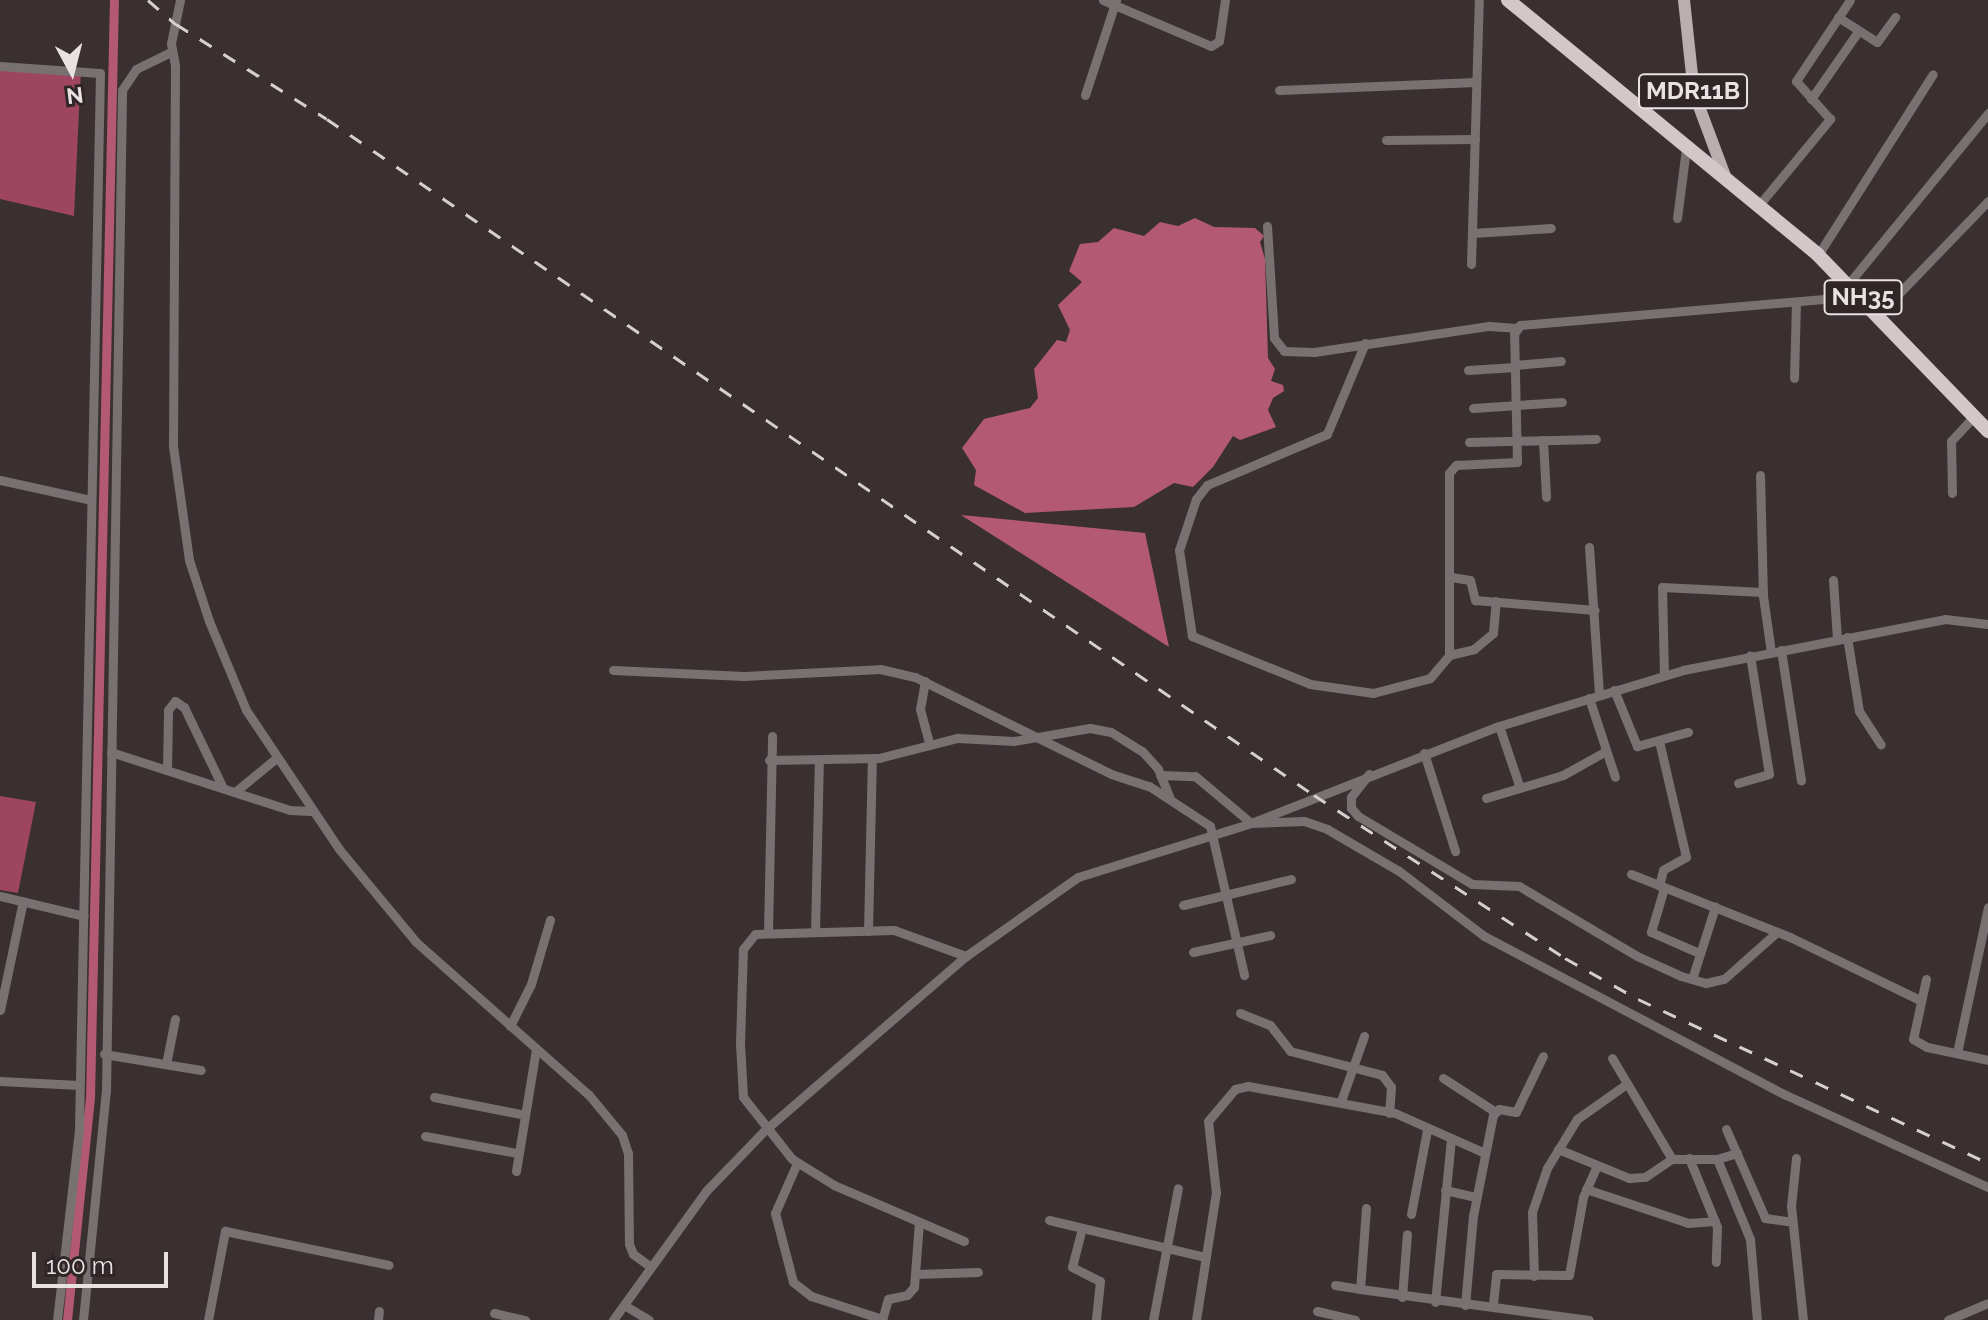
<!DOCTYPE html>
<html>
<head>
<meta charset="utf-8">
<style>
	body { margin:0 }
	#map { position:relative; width:1988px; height:1320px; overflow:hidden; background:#3a3032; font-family:Raleway,sans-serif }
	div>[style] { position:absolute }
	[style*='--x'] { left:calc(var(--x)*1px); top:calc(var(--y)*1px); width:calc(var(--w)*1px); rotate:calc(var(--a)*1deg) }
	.forest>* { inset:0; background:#9d4561 }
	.water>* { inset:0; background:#b35974 }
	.canal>* { height:9px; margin:-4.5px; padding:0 4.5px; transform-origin:4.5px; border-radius:4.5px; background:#b35974 }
	.minor>* { height:9px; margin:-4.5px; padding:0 4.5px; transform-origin:4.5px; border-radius:4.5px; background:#777172 }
	.major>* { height:12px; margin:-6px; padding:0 6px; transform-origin:6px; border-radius:6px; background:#baaeb1 }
	.highway>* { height:14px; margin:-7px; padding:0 7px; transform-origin:7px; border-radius:7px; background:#d4c7ca }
	.rail>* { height:3px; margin-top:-1.5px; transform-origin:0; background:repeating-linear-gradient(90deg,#d6cfd0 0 14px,transparent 0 28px) }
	span { translate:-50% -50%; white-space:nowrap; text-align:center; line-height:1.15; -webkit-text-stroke:6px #302628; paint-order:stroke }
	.shield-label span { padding:2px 6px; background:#302628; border:2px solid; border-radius:6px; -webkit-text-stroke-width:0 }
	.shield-label { font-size:24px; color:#e9e2e3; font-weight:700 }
	.north { position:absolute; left:32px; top:32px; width:80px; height:80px; -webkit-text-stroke:6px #302628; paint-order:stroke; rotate:173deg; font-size:22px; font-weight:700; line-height:32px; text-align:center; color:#e9e2e3 }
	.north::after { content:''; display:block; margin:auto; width:28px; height:36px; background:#e9e2e3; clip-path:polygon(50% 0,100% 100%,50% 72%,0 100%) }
	.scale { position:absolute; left:32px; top:1252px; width:136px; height:36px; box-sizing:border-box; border:4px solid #e9e2e3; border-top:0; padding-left:10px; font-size:24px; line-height:28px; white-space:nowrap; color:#e9e2e3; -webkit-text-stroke:6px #302628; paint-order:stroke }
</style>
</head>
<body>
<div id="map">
	<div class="forest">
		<div style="clip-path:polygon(0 64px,81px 69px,74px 216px,0 199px)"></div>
		<div style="clip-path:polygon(0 796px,36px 802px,18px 893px,0 890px)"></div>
	</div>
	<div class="water">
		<div style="clip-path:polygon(1195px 218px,1214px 227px,1255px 228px,1264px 236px,1260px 242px,1265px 259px,1268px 358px,1275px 369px,1271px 381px,1283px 385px,1284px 391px,1273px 398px,1268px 410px,1276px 427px,1240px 440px,1233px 436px,1213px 467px,1193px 487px,1174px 483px,1134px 507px,1025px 513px,974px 485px,976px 470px,962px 448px,984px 419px,1030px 408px,1038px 398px,1034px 369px,1057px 340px,1066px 342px,1070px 330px,1058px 305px,1082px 282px,1069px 271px,1080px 244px,1098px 242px,1114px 228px,1144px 236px,1160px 222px,1178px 226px)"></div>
		<div style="clip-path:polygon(961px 515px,1145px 533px,1169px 647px)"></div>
	</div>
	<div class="canal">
		<div style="--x:67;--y:1320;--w:223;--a:-84.1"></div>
		<div style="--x:90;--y:1098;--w:1098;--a:-88.75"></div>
	</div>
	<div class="minor">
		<div style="--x:180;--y:0;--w:44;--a:101.8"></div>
		<div style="--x:171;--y:43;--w:23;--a:80"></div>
		<div style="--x:175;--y:66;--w:380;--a:90.3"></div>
		<div style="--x:173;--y:446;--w:115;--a:82"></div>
		<div style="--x:189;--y:560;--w:64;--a:71.8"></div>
		<div style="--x:209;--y:621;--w:96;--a:67.4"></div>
		<div style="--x:246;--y:710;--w:167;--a:56.2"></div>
		<div style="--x:339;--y:849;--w:121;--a:50.4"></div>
		<div style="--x:416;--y:942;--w:231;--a:41.5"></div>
		<div style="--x:589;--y:1095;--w:52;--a:50.5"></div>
		<div style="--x:622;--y:1135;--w:19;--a:72"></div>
		<div style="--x:628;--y:1153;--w:91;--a:89.4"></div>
		<div style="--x:629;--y:1244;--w:11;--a:68"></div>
		<div style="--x:633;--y:1254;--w:22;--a:36"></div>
		<div style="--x:1103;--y:0;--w:117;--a:23.1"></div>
		<div style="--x:1211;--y:46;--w:9;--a:-32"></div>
		<div style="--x:1219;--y:41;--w:41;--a:-81.7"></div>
		<div style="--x:1838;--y:17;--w:46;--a:32.7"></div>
		<div style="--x:1877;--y:42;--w:31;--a:-54"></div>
		<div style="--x:0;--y:66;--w:100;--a:4"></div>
		<div style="--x:100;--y:73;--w:1057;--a:91.14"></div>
		<div style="--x:79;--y:1130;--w:191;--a:96.6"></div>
		<div style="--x:1279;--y:90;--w:197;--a:-2.3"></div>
		<div style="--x:1085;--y:95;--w:100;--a:-71.9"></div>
		<div style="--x:1811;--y:99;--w:80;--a:-55.1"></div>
		<div style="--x:1386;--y:140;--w:89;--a:-0.6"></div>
		<div style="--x:1759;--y:205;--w:112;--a:-50.5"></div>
		<div style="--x:1830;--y:119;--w:51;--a:-131.8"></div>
		<div style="--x:1796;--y:81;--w:97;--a:-56.3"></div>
		<div style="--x:1677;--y:218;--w:70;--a:-82.6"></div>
		<div style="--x:1267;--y:226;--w:112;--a:86.4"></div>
		<div style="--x:1274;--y:338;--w:16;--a:52"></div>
		<div style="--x:1284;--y:351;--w:30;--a:2"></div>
		<div style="--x:1314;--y:352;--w:177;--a:-8.5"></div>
		<div style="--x:1489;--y:326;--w:27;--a:4"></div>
		<div style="--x:1472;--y:233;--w:79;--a:-3.6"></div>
		<div style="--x:1818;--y:255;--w:214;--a:-57.6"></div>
		<div style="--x:1471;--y:264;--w:264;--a:-88.3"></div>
		<div style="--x:1849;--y:283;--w:220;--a:-50.7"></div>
		<div style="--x:1879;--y:314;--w:157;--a:-46"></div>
		<div style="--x:1365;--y:343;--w:99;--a:112.7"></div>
		<div style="--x:1327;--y:434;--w:130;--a:157"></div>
		<div style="--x:1207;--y:485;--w:18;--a:128"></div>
		<div style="--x:1196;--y:499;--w:54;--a:108.4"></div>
		<div style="--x:1179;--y:550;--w:87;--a:81.4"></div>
		<div style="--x:1192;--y:636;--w:127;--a:22.1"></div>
		<div style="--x:1310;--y:684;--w:64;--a:8.1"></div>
		<div style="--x:1373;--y:693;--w:59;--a:-14.7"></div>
		<div style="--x:1430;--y:678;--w:30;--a:-50"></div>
		<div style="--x:1449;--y:655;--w:182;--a:-90"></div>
		<div style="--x:1449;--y:473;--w:11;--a:-49"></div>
		<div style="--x:1456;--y:465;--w:61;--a:-2.8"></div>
		<div style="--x:1517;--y:462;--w:128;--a:-91.3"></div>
		<div style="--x:1514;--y:334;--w:11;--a:-56"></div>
		<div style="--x:1520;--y:325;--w:339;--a:-4.9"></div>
		<div style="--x:1515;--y:365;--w:46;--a:-5"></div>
		<div style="--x:1468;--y:370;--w:47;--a:-3.7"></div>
		<div style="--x:1794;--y:378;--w:75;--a:-88.5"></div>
		<div style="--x:1473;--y:408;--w:89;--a:-3.9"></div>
		<div style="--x:1543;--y:440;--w:57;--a:87"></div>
		<div style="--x:1469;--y:442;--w:127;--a:-1.4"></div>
		<div style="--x:1760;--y:475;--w:121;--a:88.6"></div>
		<div style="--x:1763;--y:596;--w:57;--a:81.9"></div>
		<div style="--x:0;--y:480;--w:93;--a:12.4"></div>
		<div style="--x:1952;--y:493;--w:52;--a:-91.1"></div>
		<div style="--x:1951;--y:441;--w:33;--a:-47"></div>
		<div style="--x:1589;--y:547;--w:148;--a:86.1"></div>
		<div style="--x:1451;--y:577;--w:19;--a:9"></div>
		<div style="--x:1470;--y:580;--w:21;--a:76"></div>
		<div style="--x:1475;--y:600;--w:120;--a:4.8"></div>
		<div style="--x:1833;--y:580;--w:59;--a:86.1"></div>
		<div style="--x:1847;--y:637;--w:75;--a:80.8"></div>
		<div style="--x:1859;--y:711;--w:40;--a:57.1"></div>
		<div style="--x:1781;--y:650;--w:132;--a:81.3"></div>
		<div style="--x:1449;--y:655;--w:26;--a:-13"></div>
		<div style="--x:1474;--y:649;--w:25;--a:-40"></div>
		<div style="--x:1493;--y:633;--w:32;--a:-85"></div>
		<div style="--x:613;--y:670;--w:131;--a:2.6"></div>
		<div style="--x:744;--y:676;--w:136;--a:-2.9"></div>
		<div style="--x:880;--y:669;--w:36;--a:13"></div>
		<div style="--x:915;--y:677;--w:219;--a:26.3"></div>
		<div style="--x:1111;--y:774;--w:40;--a:18"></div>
		<div style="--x:1149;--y:786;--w:73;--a:33.3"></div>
		<div style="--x:1210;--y:826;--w:153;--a:77.1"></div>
		<div style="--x:1664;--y:675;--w:88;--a:-91.3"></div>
		<div style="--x:1662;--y:587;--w:101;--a:2.8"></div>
		<div style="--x:925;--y:681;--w:28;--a:100"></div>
		<div style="--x:920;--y:709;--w:35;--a:75"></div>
		<div style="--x:1614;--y:690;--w:61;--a:67.7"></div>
		<div style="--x:1637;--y:746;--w:53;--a:-15.4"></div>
		<div style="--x:1589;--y:698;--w:83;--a:71.8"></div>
		<div style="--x:1499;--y:726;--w:65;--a:71.3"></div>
		<div style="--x:1659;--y:741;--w:119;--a:76.9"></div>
		<div style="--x:1686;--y:857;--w:26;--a:151"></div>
		<div style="--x:1663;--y:870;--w:16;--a:104"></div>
		<div style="--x:111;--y:752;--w:188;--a:18"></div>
		<div style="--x:290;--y:810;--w:21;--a:3"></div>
		<div style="--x:1424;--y:753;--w:103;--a:72.4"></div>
		<div style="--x:769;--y:760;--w:110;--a:-1"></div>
		<div style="--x:879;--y:758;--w:81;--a:-14.4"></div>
		<div style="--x:957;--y:738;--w:57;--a:3"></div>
		<div style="--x:1014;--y:741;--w:77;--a:-9.7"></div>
		<div style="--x:1090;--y:728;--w:21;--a:11"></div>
		<div style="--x:1111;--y:732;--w:36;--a:32"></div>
		<div style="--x:1142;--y:751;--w:24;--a:48"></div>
		<div style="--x:1158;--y:769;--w:32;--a:68"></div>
		<div style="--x:167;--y:770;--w:60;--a:-89"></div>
		<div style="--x:168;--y:710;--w:11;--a:-52"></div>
		<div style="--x:175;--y:701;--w:11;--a:34"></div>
		<div style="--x:184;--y:707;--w:90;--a:64.3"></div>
		<div style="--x:1369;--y:774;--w:29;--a:128"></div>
		<div style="--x:1351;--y:797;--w:11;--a:90"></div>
		<div style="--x:1351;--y:808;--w:11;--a:49"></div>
		<div style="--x:1358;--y:816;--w:133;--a:30.8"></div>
		<div style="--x:1472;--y:884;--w:47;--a:2.4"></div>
		<div style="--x:1519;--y:886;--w:137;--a:30.7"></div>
		<div style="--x:1637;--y:956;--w:48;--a:24.4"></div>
		<div style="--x:1681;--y:976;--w:26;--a:16"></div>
		<div style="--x:1706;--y:983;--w:18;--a:-13"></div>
		<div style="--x:1724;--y:979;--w:71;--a:-41.6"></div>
		<div style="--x:1160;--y:775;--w:35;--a:2"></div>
		<div style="--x:1195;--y:776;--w:73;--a:40"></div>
		<div style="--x:1251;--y:823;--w:53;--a:-2.2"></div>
		<div style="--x:1304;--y:821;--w:24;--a:19"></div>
		<div style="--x:1327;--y:829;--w:83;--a:30.3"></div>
		<div style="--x:1399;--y:871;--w:107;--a:37.4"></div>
		<div style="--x:1484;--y:936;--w:341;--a:27.8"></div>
		<div style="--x:1786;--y:1095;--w:222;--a:24.5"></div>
		<div style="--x:1738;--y:783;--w:32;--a:-16"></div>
		<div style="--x:1769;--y:774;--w:120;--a:-99.1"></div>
		<div style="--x:235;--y:792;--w:52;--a:-39.5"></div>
		<div style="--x:1486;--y:798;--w:80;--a:-16.6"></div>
		<div style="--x:1563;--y:775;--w:49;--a:-29.2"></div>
		<div style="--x:1631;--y:874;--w:171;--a:21.6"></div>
		<div style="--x:1790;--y:937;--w:144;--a:25.9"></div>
		<div style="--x:1664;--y:888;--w:46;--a:106.5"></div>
		<div style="--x:1651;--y:932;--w:52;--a:23.6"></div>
		<div style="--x:0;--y:896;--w:86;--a:13.4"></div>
		<div style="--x:1183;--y:905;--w:111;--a:-13.5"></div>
		<div style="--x:868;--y:931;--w:173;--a:-88.7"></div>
		<div style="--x:768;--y:932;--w:196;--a:-88.8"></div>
		<div style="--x:815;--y:932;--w:172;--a:-88.7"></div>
		<div style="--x:1193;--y:952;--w:79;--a:-12.4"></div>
		<div style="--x:1692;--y:979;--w:76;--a:-72.3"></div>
		<div style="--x:1926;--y:979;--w:61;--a:102.2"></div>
		<div style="--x:1913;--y:1039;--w:16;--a:30"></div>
		<div style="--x:1927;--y:1047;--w:62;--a:12"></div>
		<div style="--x:0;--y:1010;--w:111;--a:-78.1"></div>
		<div style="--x:1240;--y:1013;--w:32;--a:22"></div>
		<div style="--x:1270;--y:1025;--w:33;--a:52"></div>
		<div style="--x:1290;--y:1051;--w:95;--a:14.6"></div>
		<div style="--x:1382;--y:1075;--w:15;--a:53"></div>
		<div style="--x:1391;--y:1087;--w:26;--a:94"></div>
		<div style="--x:510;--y:1026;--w:47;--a:-63.4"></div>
		<div style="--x:531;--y:984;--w:67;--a:-73.5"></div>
		<div style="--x:1957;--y:1053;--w:149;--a:-78"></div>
		<div style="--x:104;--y:1054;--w:98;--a:9.4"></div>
		<div style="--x:1612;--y:1058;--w:117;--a:59.3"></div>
		<div style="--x:166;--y:1064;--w:46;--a:-78.7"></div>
		<div style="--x:1443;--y:1078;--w:61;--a:32.9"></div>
		<div style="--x:0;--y:1081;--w:79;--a:2.9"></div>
		<div style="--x:434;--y:1097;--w:89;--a:11.1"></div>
		<div style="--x:1341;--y:1101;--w:69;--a:-70.5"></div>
		<div style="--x:1726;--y:1129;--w:97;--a:66.3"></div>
		<div style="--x:1765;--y:1218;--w:27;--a:8"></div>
		<div style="--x:425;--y:1136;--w:94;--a:10.5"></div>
		<div style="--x:1558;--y:1149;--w:77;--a:22.2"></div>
		<div style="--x:1629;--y:1178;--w:16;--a:-4"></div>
		<div style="--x:1645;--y:1177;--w:32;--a:-34"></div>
		<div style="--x:1672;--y:1159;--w:45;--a:0"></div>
		<div style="--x:1717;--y:1159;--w:21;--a:-17"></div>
		<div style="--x:1689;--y:1158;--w:74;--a:67.9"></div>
		<div style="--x:1717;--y:1227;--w:35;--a:92"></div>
		<div style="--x:1796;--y:1158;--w:48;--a:95.9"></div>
		<div style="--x:1791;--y:1206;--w:115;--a:84"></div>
		<div style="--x:1717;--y:1159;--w:87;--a:67.6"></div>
		<div style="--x:1750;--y:1239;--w:81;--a:85.1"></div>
		<div style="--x:797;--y:1163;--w:55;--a:113.7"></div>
		<div style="--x:775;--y:1213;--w:71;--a:75.4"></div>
		<div style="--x:793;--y:1282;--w:23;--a:38"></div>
		<div style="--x:811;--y:1296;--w:75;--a:17.9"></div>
		<div style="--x:516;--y:1171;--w:124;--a:-80.7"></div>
		<div style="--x:1586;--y:1189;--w:108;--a:18.4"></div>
		<div style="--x:1688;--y:1223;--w:27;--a:-4"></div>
		<div style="--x:1445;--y:1190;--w:32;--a:13"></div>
		<div style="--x:1366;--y:1208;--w:81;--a:94.2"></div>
		<div style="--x:1360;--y:1289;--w:231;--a:7.7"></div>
		<div style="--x:1411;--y:1214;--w:86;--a:-79.2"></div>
		<div style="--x:1049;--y:1220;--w:161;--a:13.3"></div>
		<div style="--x:1082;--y:1228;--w:40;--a:104.4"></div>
		<div style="--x:1072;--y:1267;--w:31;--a:27"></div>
		<div style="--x:1100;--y:1281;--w:39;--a:96"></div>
		<div style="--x:964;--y:1241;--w:142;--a:-156.7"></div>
		<div style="--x:834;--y:1185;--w:49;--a:-148.2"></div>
		<div style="--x:792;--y:1159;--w:79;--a:-128.3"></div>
		<div style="--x:743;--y:1097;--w:54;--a:-93.2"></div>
		<div style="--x:740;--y:1043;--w:94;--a:-88.2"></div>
		<div style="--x:743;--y:949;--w:19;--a:-51"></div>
		<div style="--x:755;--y:934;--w:139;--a:-1.6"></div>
		<div style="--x:894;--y:930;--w:77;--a:19.9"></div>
		<div style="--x:915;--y:1274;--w:63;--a:-1.8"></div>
		<div style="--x:1534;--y:1276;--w:64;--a:-91.8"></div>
		<div style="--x:1532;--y:1212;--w:46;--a:-71.2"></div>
		<div style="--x:1547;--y:1168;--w:57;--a:-58.5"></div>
		<div style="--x:1577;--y:1119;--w:59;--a:-35.3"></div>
		<div style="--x:1335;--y:1285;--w:25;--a:9"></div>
		<div style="--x:1402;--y:1297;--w:63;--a:-85.5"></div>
		<div style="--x:1435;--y:1302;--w:163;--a:-84.4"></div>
		<div style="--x:1493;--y:1304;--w:30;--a:-84"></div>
		<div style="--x:1496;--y:1274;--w:73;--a:0.8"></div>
		<div style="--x:1569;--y:1275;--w:79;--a:-79.8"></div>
		<div style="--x:1583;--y:1197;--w:34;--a:-66"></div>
		<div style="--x:624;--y:1305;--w:29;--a:31"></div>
		<div style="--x:1465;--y:1305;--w:89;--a:-84.9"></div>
		<div style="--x:1473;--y:1216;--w:103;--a:-78.8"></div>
		<div style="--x:1493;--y:1115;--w:8;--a:-45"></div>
		<div style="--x:1499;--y:1109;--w:17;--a:10"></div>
		<div style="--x:1516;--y:1112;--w:62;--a:-64.3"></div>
		<div style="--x:1317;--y:1311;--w:39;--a:13"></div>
		<div style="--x:494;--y:1313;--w:32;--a:13"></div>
		<div style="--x:83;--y:1320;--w:230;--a:-84.3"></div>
		<div style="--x:106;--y:1091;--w:1001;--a:-89.08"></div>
		<div style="--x:122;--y:90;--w:25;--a:-56"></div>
		<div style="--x:136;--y:69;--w:39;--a:-26"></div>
		<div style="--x:208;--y:1320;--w:91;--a:-79.2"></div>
		<div style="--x:225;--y:1231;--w:167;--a:11.7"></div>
		<div style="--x:378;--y:1320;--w:9;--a:-84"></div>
		<div style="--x:613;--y:1320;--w:159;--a:-54.2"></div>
		<div style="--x:706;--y:1191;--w:85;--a:-46"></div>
		<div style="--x:765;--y:1130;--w:266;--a:-40.9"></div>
		<div style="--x:966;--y:956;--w:137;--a:-35.2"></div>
		<div style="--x:1078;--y:877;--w:181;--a:-17.3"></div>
		<div style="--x:1251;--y:823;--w:266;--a:-21.4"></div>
		<div style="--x:1499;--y:726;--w:192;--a:-16.9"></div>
		<div style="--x:1683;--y:670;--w:267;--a:-11"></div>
		<div style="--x:1945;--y:619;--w:43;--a:6.6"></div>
		<div style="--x:882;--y:1320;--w:22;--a:-74"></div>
		<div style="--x:888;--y:1299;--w:19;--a:-12"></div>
		<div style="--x:907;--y:1295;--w:11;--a:-49"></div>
		<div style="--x:914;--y:1287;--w:65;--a:-85.6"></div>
		<div style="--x:1153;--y:1320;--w:134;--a:-79.3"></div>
		<div style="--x:1196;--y:1320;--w:129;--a:-81.1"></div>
		<div style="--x:1216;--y:1193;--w:72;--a:-96.3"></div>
		<div style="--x:1208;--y:1121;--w:42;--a:-49.8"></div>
		<div style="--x:1235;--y:1089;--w:13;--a:-13"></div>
		<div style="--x:1248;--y:1086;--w:149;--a:10.4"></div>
		<div style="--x:1395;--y:1113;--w:98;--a:24"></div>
		<div style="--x:1948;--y:1320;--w:43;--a:-23"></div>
	</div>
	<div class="major">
		<div style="--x:1684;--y:0;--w:94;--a:83.9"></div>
		<div style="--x:1694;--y:93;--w:89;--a:69.5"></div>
	</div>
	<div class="highway">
		<div style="--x:1508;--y:0;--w:401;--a:39.4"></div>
		<div style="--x:1818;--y:255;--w:245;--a:46"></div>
	</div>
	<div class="rail">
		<div style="--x:148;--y:0;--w:37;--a:41"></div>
		<div style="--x:176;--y:24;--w:178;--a:32.2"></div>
		<div style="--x:327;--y:119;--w:1196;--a:34.41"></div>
		<div style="--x:1314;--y:795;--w:299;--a:33"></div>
		<div style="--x:1565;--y:958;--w:84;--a:29.3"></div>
		<div style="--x:1638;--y:999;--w:387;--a:25.1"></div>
	</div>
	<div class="shield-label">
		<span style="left:1693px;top:91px">MDR11B</span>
		<span style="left:1863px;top:297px">NH35</span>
	</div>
	<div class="north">N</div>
	<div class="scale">100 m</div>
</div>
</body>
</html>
